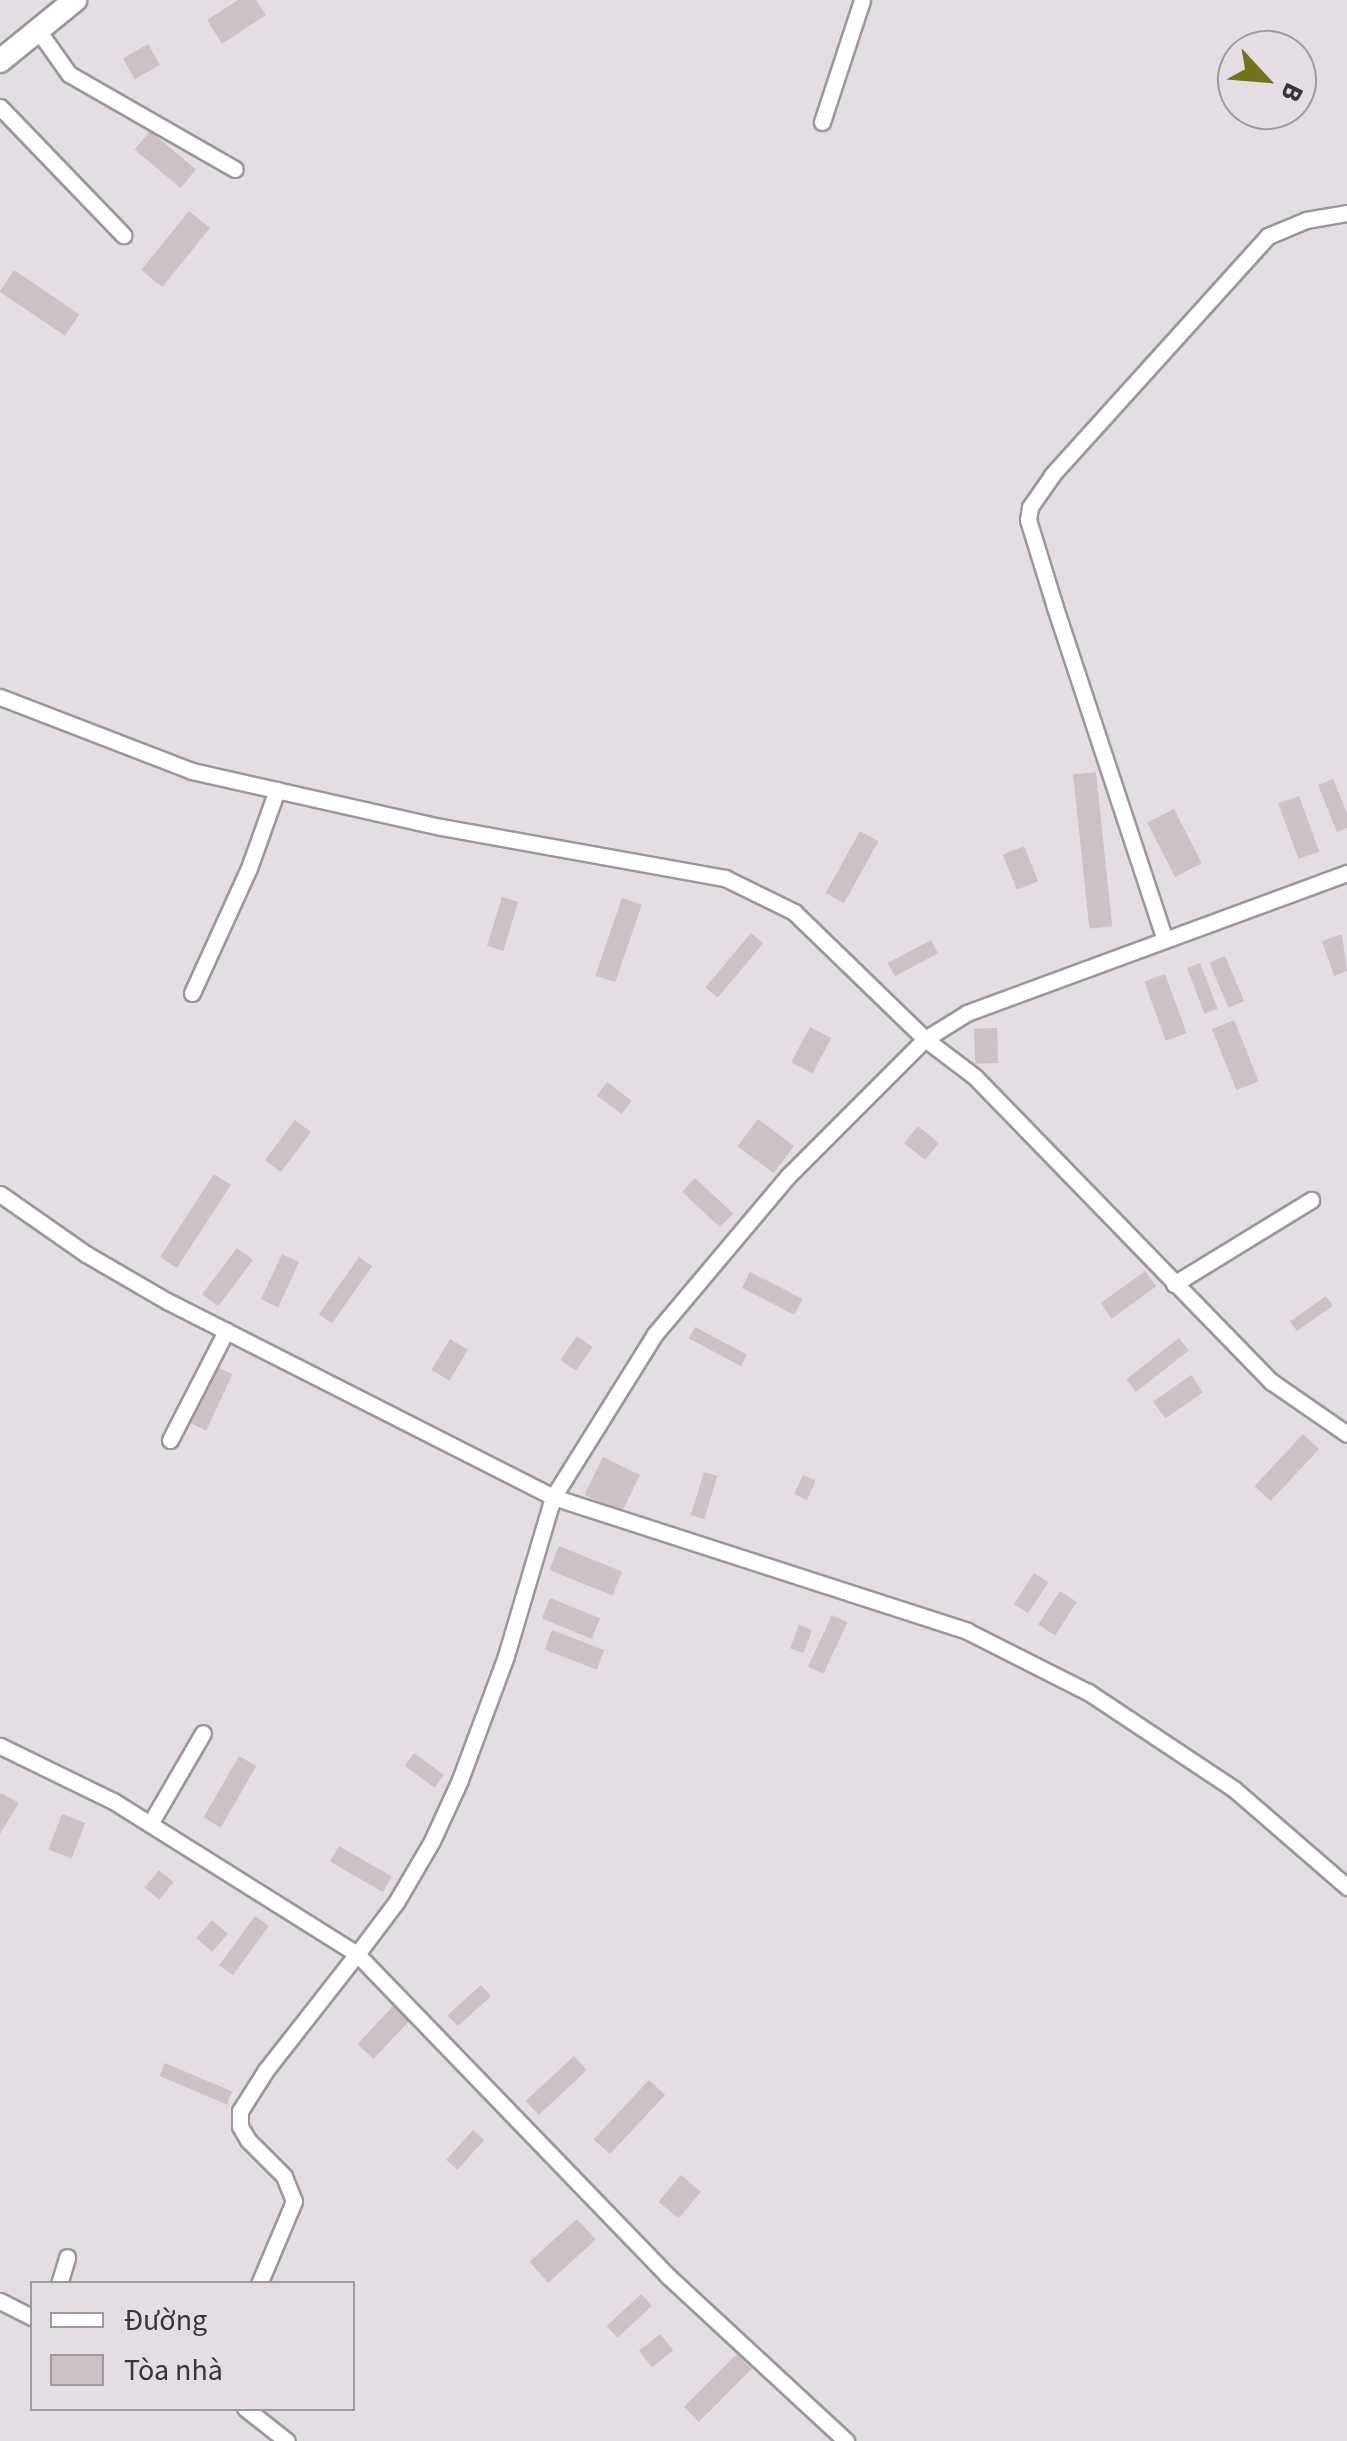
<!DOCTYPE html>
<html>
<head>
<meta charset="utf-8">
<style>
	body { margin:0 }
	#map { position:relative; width:1347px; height:2441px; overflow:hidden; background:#e4dde4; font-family:"Source Sans 3",sans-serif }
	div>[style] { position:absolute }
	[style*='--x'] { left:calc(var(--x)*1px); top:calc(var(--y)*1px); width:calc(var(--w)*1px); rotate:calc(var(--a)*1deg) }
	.building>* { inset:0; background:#ccc2c6; transform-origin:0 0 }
	.roads { filter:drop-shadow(2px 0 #9c969d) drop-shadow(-2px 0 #9c969d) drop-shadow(0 2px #9c969d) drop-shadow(0 -2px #9c969d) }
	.minor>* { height:15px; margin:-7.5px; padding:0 7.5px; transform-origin:7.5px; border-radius:7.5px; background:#fff }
	.secondary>* { height:22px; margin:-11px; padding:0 11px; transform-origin:11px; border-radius:11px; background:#fff }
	span { translate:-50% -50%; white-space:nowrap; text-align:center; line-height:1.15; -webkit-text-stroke:8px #e4dde4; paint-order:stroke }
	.legend { position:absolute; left:30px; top:2281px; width:325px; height:130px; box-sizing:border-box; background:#e4dde4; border:2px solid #9f9a9f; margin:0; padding:12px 18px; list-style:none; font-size:30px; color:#373538 }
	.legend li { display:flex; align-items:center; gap:20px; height:50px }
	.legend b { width:50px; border:2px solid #9f9a9f }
	.north { position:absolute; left:1217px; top:30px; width:100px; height:100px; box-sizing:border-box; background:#e4dde4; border:2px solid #9f9a9f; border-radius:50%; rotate:116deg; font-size:28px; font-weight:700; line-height:40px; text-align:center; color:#373538 }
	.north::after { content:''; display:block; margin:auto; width:35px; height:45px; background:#72741b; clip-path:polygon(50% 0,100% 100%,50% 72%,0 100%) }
</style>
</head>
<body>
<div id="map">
	<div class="building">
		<div style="clip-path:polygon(238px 0,256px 0,266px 15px,222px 44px,207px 20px)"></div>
		<div style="left:148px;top:44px;width:24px;height:29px;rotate:60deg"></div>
		<div style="left:150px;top:131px;width:60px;height:24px;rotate:40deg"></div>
		<div style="left:189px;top:211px;width:27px;height:76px;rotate:39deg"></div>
		<div style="left:14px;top:270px;width:79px;height:26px;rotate:34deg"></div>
		<div style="left:1096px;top:772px;width:155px;height:23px;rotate:84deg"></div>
		<div style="clip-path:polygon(1333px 779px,1347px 813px,1347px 828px,1337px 832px,1318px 785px)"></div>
		<div style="left:1299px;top:796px;width:59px;height:22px;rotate:70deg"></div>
		<div style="left:1174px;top:809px;width:61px;height:30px;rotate:63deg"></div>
		<div style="left:860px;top:831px;width:21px;height:71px;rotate:29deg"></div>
		<div style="left:1024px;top:846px;width:38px;height:23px;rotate:68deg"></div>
		<div style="left:502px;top:897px;width:17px;height:51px;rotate:17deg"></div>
		<div style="left:622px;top:898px;width:21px;height:82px;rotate:19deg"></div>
		<div style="left:751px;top:933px;width:16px;height:71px;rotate:40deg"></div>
		<div style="clip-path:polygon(1342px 934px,1347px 971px,1334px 976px,1322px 941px)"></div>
		<div style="left:931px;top:940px;width:15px;height:49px;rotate:62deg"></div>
		<div style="left:1225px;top:956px;width:49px;height:17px;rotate:67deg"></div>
		<div style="left:1200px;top:963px;width:49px;height:14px;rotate:69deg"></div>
		<div style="left:1165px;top:974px;width:63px;height:22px;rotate:70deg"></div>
		<div style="left:1234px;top:1020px;width:66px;height:24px;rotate:68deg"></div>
		<div style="left:810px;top:1027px;width:24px;height:40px;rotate:28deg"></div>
		<div style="left:997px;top:1028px;width:35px;height:23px;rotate:88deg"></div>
		<div style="left:607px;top:1082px;width:31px;height:17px;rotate:37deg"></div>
		<div style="left:758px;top:1119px;width:45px;height:34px;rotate:37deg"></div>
		<div style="left:295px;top:1120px;width:20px;height:50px;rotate:37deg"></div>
		<div style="left:918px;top:1126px;width:27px;height:22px;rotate:39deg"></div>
		<div style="left:214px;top:1174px;width:20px;height:99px;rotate:33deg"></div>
		<div style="left:695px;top:1178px;width:52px;height:19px;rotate:43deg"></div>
		<div style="left:237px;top:1248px;width:20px;height:58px;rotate:37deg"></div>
		<div style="left:282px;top:1254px;width:19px;height:50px;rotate:25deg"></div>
		<div style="left:359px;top:1257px;width:16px;height:70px;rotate:35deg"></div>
		<div style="left:1145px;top:1271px;width:19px;height:55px;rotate:54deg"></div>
		<div style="left:750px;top:1272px;width:59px;height:18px;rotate:27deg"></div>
		<div style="left:1326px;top:1296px;width:12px;height:44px;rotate:55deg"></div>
		<div style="left:695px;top:1327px;width:59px;height:13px;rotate:28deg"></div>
		<div style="left:577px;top:1336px;width:19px;height:29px;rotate:35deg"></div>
		<div style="left:1179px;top:1338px;width:16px;height:67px;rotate:52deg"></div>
		<div style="left:450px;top:1339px;width:21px;height:36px;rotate:31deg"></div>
		<div style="left:217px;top:1367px;width:17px;height:62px;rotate:25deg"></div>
		<div style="left:1191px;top:1375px;width:21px;height:46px;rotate:55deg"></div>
		<div style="left:1303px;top:1434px;width:22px;height:71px;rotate:43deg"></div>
		<div style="left:603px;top:1457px;width:41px;height:42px;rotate:26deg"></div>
		<div style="left:704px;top:1472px;width:14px;height:45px;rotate:17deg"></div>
		<div style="left:803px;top:1475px;width:14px;height:21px;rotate:25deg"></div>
		<div style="left:559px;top:1546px;width:68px;height:26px;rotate:22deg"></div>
		<div style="left:1034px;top:1573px;width:17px;height:37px;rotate:33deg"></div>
		<div style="left:1060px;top:1591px;width:20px;height:40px;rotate:33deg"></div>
		<div style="left:550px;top:1598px;width:54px;height:22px;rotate:22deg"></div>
		<div style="left:832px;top:1615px;width:17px;height:57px;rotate:25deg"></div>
		<div style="left:799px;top:1625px;width:14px;height:25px;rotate:21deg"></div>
		<div style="left:552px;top:1630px;width:56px;height:21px;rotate:21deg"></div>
		<div style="left:414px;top:1753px;width:37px;height:16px;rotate:36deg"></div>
		<div style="left:239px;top:1756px;width:20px;height:71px;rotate:30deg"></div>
		<div style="clip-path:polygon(1px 1793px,19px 1803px,0 1834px,0 1795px)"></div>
		<div style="left:62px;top:1814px;width:25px;height:38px;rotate:21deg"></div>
		<div style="left:339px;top:1846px;width:61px;height:18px;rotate:30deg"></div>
		<div style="left:159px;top:1870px;width:19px;height:23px;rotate:39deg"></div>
		<div style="left:255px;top:1916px;width:17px;height:61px;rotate:36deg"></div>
		<div style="left:212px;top:1920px;width:21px;height:24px;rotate:41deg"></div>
		<div style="left:481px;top:1985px;width:15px;height:45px;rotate:48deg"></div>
		<div style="left:393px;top:2006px;width:22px;height:52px;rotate:43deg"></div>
		<div style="left:574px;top:2056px;width:19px;height:66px;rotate:47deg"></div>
		<div style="left:165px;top:2063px;width:73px;height:14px;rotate:23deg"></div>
		<div style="left:649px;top:2080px;width:22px;height:81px;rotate:43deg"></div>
		<div style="left:473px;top:2130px;width:15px;height:40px;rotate:42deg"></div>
		<div style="left:681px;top:2175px;width:26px;height:35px;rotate:40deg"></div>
		<div style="left:577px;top:2219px;width:28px;height:64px;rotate:48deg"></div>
		<div style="left:641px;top:2294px;width:16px;height:47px;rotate:47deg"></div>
		<div style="left:660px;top:2334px;width:21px;height:27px;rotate:51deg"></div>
		<div style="left:737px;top:2354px;width:21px;height:75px;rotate:45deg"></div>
	</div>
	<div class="roads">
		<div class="minor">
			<div style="--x:37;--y:29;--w:55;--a:54.6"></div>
			<div style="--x:69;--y:74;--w:191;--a:29.8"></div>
			<div style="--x:0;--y:107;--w:178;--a:46.1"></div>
			<div style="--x:822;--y:122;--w:128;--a:-71.8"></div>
			<div style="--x:0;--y:697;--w:206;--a:21.1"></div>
			<div style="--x:192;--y:771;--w:255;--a:12.7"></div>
			<div style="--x:441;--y:827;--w:289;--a:10.2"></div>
			<div style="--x:725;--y:878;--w:77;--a:26.2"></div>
			<div style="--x:794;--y:912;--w:182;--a:44.1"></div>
			<div style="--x:925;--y:1039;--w:194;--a:135"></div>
			<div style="--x:788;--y:1176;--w:207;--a:130.1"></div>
			<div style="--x:655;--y:1334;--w:192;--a:122"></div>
			<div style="--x:553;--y:1497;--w:166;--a:106.5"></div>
			<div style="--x:506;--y:1656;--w:132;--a:110.4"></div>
			<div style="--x:460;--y:1780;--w:67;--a:114.7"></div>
			<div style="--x:432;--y:1841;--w:69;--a:120.3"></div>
			<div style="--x:397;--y:1901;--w:66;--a:127"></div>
			<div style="--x:357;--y:1954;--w:288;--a:-147.9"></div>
			<div style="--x:113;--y:1801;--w:126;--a:-154"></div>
			<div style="--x:1347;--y:873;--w:405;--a:159.8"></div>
			<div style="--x:967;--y:1013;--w:49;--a:148.2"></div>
			<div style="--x:925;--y:1039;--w:63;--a:37.2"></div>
			<div style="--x:975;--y:1077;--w:426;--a:45.8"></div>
			<div style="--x:1272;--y:1382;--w:91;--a:34.7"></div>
			<div style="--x:1164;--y:937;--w:348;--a:-108.3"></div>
			<div style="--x:1055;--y:607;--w:91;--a:-107.2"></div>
			<div style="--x:1028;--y:520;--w:13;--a:-81"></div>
			<div style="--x:1030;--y:507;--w:39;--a:-55"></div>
			<div style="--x:1052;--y:475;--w:322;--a:-47.9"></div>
			<div style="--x:1268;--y:236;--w:41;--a:-22.8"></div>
			<div style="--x:1306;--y:220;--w:42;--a:-9.7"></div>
			<div style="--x:192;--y:993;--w:137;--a:-65.5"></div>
			<div style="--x:249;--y:868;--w:83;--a:-70.3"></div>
			<div style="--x:0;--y:1194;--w:105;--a:34.9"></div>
			<div style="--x:86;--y:1254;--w:94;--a:30.1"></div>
			<div style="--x:167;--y:1301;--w:433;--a:26.9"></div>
			<div style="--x:553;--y:1497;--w:435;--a:17.9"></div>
			<div style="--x:967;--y:1631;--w:136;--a:26.8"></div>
			<div style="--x:1088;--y:1692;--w:175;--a:33.6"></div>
			<div style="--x:1234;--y:1789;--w:150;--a:40.9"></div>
			<div style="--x:1174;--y:1284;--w:161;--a:-31.5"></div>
			<div style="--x:170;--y:1440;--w:123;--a:-62.8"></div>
			<div style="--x:150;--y:1824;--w:105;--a:-59.8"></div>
			<div style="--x:59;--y:2284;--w:28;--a:-73"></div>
			<div style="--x:259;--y:2284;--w:90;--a:-67.1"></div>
			<div style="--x:294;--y:2201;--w:27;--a:-112"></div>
			<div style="--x:284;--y:2176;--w:51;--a:-135"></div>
			<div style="--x:248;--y:2140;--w:16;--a:-120"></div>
			<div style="--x:240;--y:2126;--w:15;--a:-90"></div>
			<div style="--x:240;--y:2111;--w:49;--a:-57.6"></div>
			<div style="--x:266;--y:2070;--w:147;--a:-51.9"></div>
			<div style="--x:357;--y:1954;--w:448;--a:46"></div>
			<div style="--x:668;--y:2276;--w:243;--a:42.8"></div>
			<div style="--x:0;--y:2301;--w:36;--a:27"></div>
			<div style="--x:245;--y:2408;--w:53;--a:38.2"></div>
		</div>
		<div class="secondary">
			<div style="--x:0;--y:61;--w:97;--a:-39.1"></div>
		</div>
	</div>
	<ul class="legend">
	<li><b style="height:12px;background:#fff"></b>Đường</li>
	<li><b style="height:28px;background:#ccc2c6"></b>Tòa nhà</li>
	</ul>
	<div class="north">B</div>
</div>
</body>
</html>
